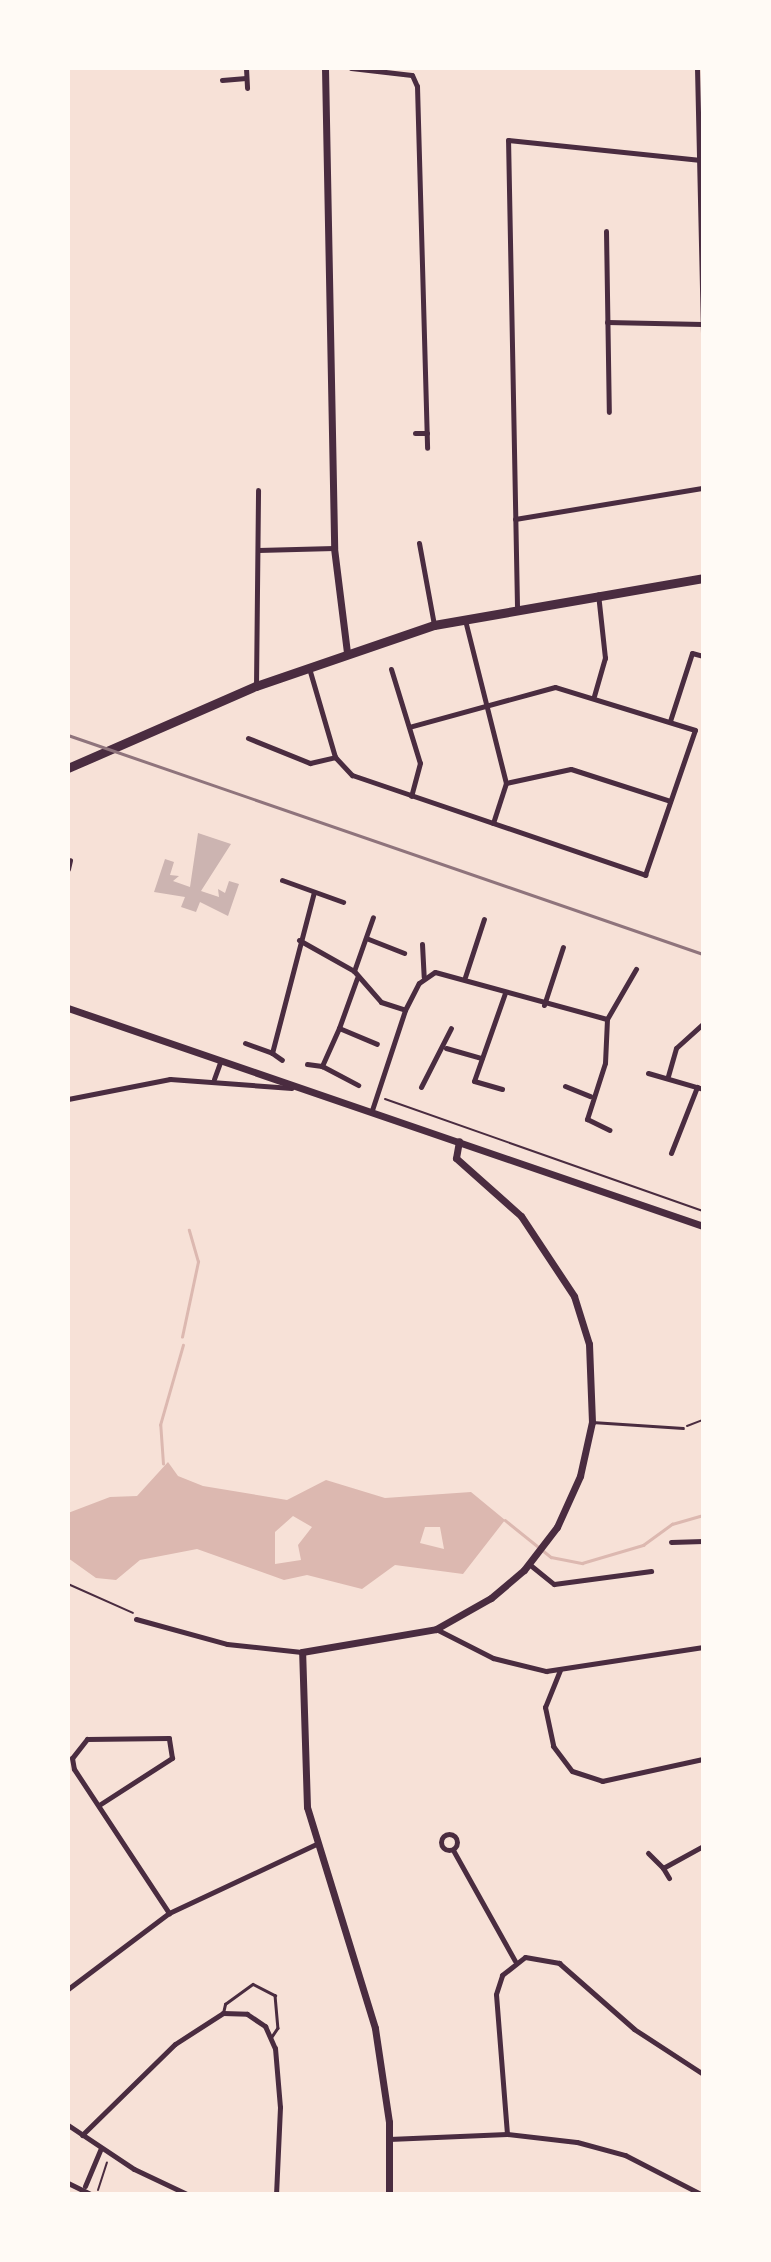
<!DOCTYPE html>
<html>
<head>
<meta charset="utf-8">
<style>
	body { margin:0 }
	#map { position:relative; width:771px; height:2262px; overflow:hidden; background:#f7e1d7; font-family:Poppins,sans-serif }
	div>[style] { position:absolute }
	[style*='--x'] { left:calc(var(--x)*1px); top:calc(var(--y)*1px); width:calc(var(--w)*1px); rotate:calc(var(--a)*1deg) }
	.water>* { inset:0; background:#dcb8b0 }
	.stream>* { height:2.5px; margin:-1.25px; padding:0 1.25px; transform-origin:1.25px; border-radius:1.25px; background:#dcb8b0 }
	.building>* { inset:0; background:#ccb4b1 }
	.path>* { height:2px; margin:-1px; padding:0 1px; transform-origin:1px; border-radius:1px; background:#4a2c40 }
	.service>* { height:2.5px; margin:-1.25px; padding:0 1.25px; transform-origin:1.25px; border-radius:1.25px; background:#4a2c40 }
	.minor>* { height:5px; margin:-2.5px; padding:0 2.5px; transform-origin:2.5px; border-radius:2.5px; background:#4a2c40 }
	.minor>.ring { margin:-2.5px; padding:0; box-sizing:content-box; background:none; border:5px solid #4a2c40; border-radius:50% }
	.tertiary>* { height:7px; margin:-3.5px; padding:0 3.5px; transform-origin:3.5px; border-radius:3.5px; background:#4a2c40 }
	.primary>* { height:9px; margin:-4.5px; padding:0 4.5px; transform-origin:4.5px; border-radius:4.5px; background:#4a2c40 }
	.rail>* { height:2.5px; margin:-1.25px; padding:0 1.25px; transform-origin:1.25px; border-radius:1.25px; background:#8f747c }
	span { translate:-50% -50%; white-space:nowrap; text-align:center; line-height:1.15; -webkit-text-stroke:5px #fffaf5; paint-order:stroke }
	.frame { position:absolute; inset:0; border:70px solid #fffaf5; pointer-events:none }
</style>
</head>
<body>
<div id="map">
	<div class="water">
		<div style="clip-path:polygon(evenodd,168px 1462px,178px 1476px,203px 1486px,287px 1500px,326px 1480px,385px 1498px,471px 1492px,505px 1520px,463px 1574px,395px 1565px,362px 1589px,307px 1575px,284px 1580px,197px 1549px,140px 1560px,116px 1580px,96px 1578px,68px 1558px,68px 1513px,110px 1497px,137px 1496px,168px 1462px,293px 1516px,312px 1527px,298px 1545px,301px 1560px,275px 1564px,275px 1532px,293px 1516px,168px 1462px,425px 1527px,440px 1527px,444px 1549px,420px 1543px,425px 1527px)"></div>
	</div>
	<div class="stream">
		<div style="--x:182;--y:1337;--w:77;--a:-78"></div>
		<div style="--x:198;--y:1262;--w:33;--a:-106"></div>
		<div style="--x:163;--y:1464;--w:39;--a:-94"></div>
		<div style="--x:160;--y:1425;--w:83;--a:-74"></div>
		<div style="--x:505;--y:1520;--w:59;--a:38.8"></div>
		<div style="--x:551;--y:1557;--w:32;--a:11"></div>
		<div style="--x:582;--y:1563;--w:64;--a:-16.4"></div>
		<div style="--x:643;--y:1545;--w:36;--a:-36"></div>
		<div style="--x:672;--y:1524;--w:32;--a:-16"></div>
	</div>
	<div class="building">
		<div style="clip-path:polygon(198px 833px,231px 844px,201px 891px,219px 897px,218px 889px,225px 893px,229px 881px,239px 884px,228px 916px,200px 902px,196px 912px,181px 907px,185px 897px,154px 892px,165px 859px,174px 862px,170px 875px,179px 876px,173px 881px,190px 887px)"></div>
	</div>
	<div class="path">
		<div style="--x:385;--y:1099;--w:337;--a:19.4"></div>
		<div style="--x:687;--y:1426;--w:17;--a:-21"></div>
		<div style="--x:68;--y:1584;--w:71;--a:24"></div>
		<div style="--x:98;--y:2190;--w:29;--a:-72"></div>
	</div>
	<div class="service">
		<div style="--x:592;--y:1422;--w:91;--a:3.8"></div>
		<div style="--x:223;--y:2013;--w:9;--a:-77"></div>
		<div style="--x:225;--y:2004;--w:34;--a:-36"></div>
		<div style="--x:253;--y:1984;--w:25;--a:27"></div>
		<div style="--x:275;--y:1995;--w:33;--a:85"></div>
		<div style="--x:278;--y:2028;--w:11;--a:124"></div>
	</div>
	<div class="minor">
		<div style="--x:246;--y:68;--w:20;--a:87"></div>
		<div style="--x:351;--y:68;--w:61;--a:6.5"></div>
		<div style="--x:412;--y:75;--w:12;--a:66"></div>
		<div style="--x:417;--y:86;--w:362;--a:88.4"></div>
		<div style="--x:697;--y:68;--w:274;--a:88.7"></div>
		<div style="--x:222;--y:80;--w:24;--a:-5"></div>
		<div style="--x:606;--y:231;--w:181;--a:89.1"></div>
		<div style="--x:607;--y:322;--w:95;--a:1.2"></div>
		<div style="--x:415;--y:433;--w:12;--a:0"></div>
		<div style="--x:515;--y:519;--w:191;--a:-9.4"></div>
		<div style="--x:419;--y:543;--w:83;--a:79.6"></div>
		<div style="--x:258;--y:550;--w:76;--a:-1.5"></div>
		<div style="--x:517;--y:606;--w:466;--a:-91.1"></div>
		<div style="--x:508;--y:140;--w:196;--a:5.9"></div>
		<div style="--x:465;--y:620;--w:168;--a:75.9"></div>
		<div style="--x:506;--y:783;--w:42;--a:108"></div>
		<div style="--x:309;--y:668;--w:93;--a:73.7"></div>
		<div style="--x:335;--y:757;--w:25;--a:47"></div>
		<div style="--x:352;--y:775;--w:310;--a:18.8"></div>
		<div style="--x:645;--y:875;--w:153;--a:-71"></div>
		<div style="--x:695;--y:730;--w:146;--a:-162.9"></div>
		<div style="--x:555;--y:687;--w:151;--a:164.7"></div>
		<div style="--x:391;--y:669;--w:98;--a:72.9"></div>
		<div style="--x:420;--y:763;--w:34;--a:105"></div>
		<div style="--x:256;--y:686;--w:196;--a:-89.4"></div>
		<div style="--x:594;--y:696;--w:40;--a:-74"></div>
		<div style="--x:605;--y:658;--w:64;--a:-96.2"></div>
		<div style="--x:670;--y:721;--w:71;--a:-72.1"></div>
		<div style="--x:692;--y:653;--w:11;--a:15"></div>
		<div style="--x:248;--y:738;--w:67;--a:22"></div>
		<div style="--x:310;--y:763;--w:26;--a:-13"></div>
		<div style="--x:506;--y:783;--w:66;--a:-12.2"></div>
		<div style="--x:571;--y:769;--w:104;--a:17.9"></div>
		<div style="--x:68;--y:869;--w:9;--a:-77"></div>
		<div style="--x:282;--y:880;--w:65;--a:19.8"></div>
		<div style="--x:366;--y:938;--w:41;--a:21.5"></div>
		<div style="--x:299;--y:940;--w:63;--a:29.4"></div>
		<div style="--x:354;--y:971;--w:41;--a:48.9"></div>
		<div style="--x:381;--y:1002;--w:25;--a:18"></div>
		<div style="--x:422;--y:944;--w:33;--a:87"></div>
		<div style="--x:354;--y:971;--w:57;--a:-70.6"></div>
		<div style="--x:465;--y:977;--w:61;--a:-71.9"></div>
		<div style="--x:357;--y:978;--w:53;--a:109.8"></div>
		<div style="--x:339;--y:1028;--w:41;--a:22.8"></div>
		<div style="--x:544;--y:1005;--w:61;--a:-71.9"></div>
		<div style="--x:607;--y:1019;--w:58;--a:-59.9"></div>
		<div style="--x:339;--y:1028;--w:42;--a:114.1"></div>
		<div style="--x:322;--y:1066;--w:41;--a:27.8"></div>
		<div style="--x:245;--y:1043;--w:29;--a:20"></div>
		<div style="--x:272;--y:1053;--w:166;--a:-75.4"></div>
		<div style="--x:446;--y:1048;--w:37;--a:16"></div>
		<div style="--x:272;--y:1053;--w:12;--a:35"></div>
		<div style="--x:307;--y:1064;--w:15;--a:8"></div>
		<div style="--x:648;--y:1073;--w:57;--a:16.2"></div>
		<div style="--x:668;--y:1076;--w:29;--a:-74"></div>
		<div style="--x:676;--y:1048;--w:36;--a:-42"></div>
		<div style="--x:214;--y:1079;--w:20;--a:-70"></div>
		<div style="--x:565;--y:1086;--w:27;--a:22"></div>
		<div style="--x:421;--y:1087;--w:66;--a:-63"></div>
		<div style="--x:502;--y:1089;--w:29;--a:-164"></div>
		<div style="--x:474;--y:1081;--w:93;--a:-70.6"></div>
		<div style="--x:68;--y:1099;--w:104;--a:-11.1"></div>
		<div style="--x:170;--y:1079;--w:122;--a:4.2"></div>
		<div style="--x:372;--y:1110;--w:105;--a:-71.7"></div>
		<div style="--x:405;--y:1010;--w:30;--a:-63"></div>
		<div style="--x:419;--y:983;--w:19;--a:-35"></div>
		<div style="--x:435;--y:972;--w:178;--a:15.3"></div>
		<div style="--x:607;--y:1019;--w:44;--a:92.6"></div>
		<div style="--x:605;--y:1063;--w:59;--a:107.8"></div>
		<div style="--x:587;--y:1119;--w:25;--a:26"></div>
		<div style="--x:671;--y:1153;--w:71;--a:-68.5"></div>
		<div style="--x:671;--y:1542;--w:32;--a:-2"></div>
		<div style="--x:529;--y:1564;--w:32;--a:39"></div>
		<div style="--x:554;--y:1584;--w:98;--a:-7.6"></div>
		<div style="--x:136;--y:1619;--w:94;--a:15.4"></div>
		<div style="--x:227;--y:1644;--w:75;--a:6.1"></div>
		<div style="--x:436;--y:1629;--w:64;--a:27"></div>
		<div style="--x:493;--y:1658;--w:55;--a:13.8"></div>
		<div style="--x:546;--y:1671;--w:159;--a:-8.7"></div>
		<div style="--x:560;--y:1670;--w:40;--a:112"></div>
		<div style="--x:545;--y:1707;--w:40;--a:78"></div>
		<div style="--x:553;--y:1746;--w:31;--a:53"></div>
		<div style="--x:572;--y:1771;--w:32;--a:18"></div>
		<div style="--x:602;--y:1781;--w:103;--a:-12.3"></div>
		<div style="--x:99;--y:1805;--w:87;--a:-32.8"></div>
		<div style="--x:172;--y:1758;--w:20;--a:-99"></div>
		<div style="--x:169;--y:1738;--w:82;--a:179.3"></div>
		<div style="--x:87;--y:1739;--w:24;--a:128"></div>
		<div style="--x:72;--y:1758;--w:11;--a:80"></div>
		<div style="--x:74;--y:1769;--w:173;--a:56.6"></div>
		<div class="ring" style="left:441px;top:1834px;width:11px;height:11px"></div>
		<div style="--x:453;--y:1850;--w:127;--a:60.8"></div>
		<div style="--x:648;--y:1853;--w:21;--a:45"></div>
		<div style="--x:669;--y:1878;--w:12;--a:-121"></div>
		<div style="--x:663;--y:1868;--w:46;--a:-28.8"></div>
		<div style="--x:68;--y:1989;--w:126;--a:-37"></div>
		<div style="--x:169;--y:1913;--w:162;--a:-25.1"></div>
		<div style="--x:68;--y:2125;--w:79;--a:33.7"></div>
		<div style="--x:134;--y:2169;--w:59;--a:25.3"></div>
		<div style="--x:507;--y:2134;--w:140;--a:-94.5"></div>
		<div style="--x:496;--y:1994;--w:20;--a:-72"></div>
		<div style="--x:502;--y:1975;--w:29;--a:-38"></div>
		<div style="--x:525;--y:1957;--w:35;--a:10"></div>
		<div style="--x:559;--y:1963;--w:100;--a:41.3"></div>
		<div style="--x:634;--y:2029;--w:82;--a:33.1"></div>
		<div style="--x:82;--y:2135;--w:130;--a:-44.4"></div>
		<div style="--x:175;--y:2044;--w:57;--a:-32.9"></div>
		<div style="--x:223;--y:2013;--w:24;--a:2"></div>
		<div style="--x:247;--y:2014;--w:22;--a:34"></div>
		<div style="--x:265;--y:2026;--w:24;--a:66"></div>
		<div style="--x:275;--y:2048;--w:59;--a:85.2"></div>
		<div style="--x:280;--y:2107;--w:87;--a:92.6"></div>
		<div style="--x:389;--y:2139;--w:118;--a:-2.4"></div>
		<div style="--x:507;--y:2134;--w:70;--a:6.5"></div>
		<div style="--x:577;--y:2142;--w:50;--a:15.2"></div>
		<div style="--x:625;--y:2155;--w:85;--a:27.2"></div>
		<div style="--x:68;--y:2183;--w:25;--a:26"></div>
		<div style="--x:85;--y:2186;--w:41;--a:-67.2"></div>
	</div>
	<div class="tertiary">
		<div style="--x:325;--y:68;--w:480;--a:88.9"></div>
		<div style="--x:334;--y:548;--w:105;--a:82.9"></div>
		<div style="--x:68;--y:1008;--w:671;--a:18.95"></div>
		<div style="--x:389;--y:2194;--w:72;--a:-90"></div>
		<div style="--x:389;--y:2122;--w:95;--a:-98.5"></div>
		<div style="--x:375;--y:2028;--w:231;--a:-107.1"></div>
		<div style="--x:307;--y:1807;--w:155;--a:-91.8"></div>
		<div style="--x:302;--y:1652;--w:136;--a:-9.7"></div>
		<div style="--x:436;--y:1629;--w:63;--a:-29.4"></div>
		<div style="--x:491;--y:1598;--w:43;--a:-40.3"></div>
		<div style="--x:524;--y:1570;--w:54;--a:-52.5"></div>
		<div style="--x:557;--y:1527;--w:56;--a:-65.7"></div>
		<div style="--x:580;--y:1476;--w:55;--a:-77.5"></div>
		<div style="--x:592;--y:1422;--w:78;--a:-92.2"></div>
		<div style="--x:589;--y:1344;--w:50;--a:-107.4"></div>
		<div style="--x:574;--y:1296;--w:96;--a:-123.5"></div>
		<div style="--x:521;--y:1216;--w:87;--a:-138.3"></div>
		<div style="--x:456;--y:1158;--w:17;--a:-80"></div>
	</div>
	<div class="primary">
		<div style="--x:68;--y:768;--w:205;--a:-23.6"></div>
		<div style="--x:256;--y:686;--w:188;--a:-18.9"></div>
		<div style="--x:434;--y:625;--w:273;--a:-9.9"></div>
	</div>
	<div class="rail">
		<div style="--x:68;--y:735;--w:672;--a:19.03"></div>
	</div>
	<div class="frame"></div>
</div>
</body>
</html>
